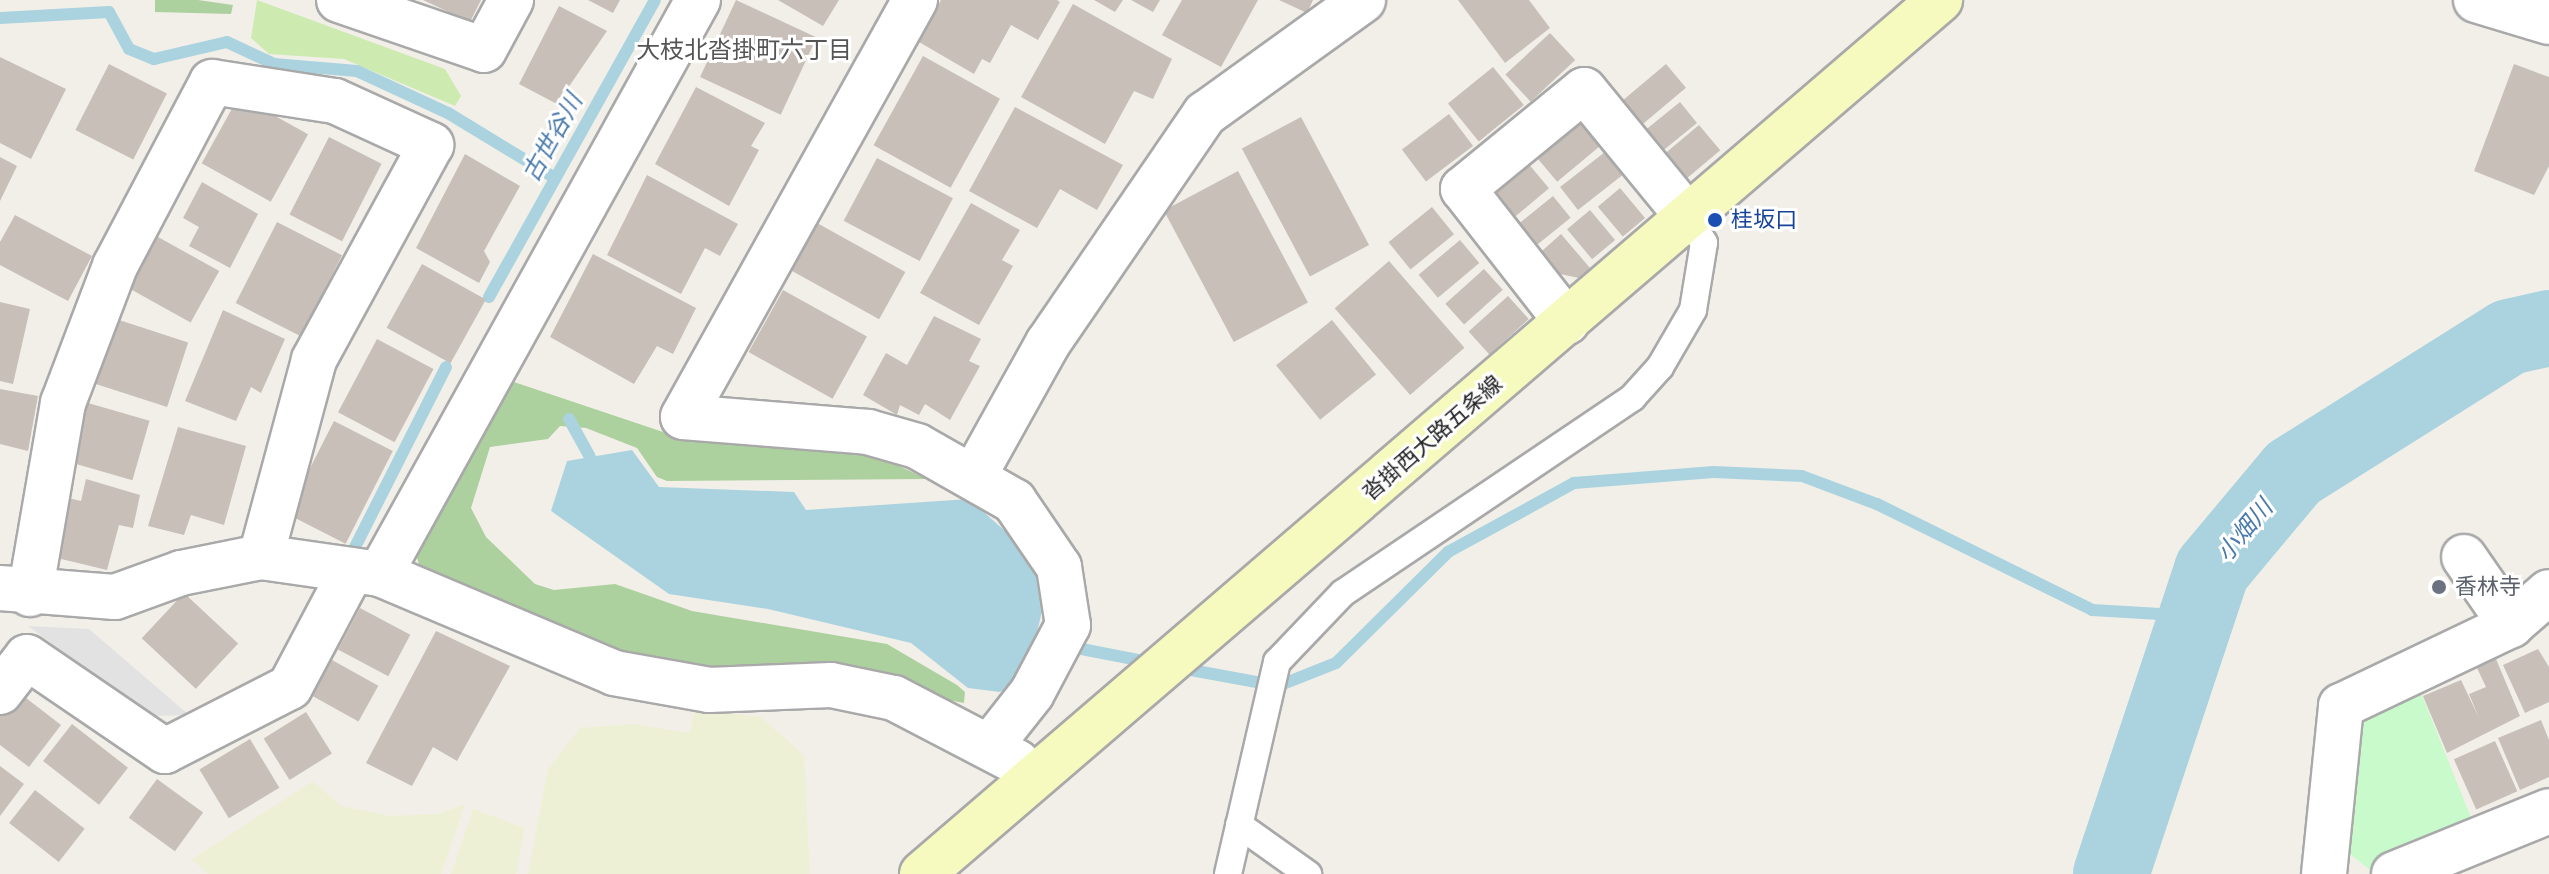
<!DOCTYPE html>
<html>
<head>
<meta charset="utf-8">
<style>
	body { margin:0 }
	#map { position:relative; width:2549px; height:874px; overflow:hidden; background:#f2efe9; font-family:"Fira Sans Condensed","Noto Sans JP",sans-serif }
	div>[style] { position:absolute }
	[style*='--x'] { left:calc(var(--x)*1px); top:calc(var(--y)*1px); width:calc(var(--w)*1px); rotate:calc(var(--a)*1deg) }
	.farmland>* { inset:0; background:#eef0d5 }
	.grass>* { inset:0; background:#cdebb0 }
	.forest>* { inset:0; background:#add19e }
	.park>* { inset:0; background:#c8facc }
	.parking>* { inset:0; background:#e2e2e2 }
	.water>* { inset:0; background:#aad3df }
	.stream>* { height:12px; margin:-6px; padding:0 6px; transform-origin:6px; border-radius:6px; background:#aad3df }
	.river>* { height:76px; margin:-38px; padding:0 38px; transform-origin:38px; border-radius:38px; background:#aad3df }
	.building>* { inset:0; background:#c7bfb8; transform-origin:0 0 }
	.roads { filter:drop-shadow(2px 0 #a9a9a9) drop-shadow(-2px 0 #a9a9a9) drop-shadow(0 2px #a9a9a9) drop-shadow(0 -2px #a9a9a9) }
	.service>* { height:26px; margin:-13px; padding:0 13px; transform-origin:13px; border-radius:13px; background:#fff }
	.minor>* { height:44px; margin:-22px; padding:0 22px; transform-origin:22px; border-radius:22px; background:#fff }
	.tertiary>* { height:44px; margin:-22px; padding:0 22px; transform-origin:22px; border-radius:22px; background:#fff }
	.secondary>* { height:44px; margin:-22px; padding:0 22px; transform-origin:22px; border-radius:22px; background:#f7fabf }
	.dots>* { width:22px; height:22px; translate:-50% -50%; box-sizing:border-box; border:4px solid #fff; border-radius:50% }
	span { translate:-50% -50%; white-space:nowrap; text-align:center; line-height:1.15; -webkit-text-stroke:6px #fff; paint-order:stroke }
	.transit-label { font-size:22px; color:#164399 }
	.left { translate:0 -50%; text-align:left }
	.street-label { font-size:22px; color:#222 }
	.worship-label { font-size:22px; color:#5b616d }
	.neighbourhood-label { font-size:24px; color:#555 }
	.water-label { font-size:24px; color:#4a7aab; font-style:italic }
</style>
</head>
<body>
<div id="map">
	<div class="farmland">
		<div style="clip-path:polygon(695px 709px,761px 717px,804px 755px,810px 874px,528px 874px,548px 769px,580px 728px,634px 724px,689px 733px)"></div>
		<div style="clip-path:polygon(313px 781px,341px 806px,390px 816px,438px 814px,465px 804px,441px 874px,208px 874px,192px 859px)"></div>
		<div style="clip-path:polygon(473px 809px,525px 828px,516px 874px,451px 874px)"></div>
	</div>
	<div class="grass">
		<div style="clip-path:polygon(257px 0,445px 69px,461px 96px,455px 106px,344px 59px,269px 54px,251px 38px)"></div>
	</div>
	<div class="forest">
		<div style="clip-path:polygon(155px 0,198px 0,233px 5px,231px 14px,155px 12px)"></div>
		<div style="clip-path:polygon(508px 380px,690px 441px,871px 453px,927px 479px,667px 481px,657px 477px,637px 448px,586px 428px,560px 426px,548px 439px,490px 447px,471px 508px,486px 537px,535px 584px,554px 590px,615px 584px,692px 611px,887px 644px,957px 685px,965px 692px,964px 703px,770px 666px,704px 667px,598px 649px,421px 573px,412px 538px)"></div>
	</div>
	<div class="park">
		<div style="clip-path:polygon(2419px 688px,2474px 825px,2370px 870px,2344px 849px,2349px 744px,2371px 710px)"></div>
	</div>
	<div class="parking">
		<div style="clip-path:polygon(28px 626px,89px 629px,189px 715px,151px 716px)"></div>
	</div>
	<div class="water">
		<div style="clip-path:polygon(632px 450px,659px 487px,794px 492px,806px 510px,969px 499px,1032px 555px,1045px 598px,1027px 676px,1000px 692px,968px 688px,911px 643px,768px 609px,669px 594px,551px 511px,567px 461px)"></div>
	</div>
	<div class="stream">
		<div style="--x:0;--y:18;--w:109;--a:-3.2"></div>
		<div style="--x:109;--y:12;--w:42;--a:61.6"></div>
		<div style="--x:129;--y:49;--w:27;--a:22"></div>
		<div style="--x:154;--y:59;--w:75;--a:-13.1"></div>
		<div style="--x:227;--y:42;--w:52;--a:25.1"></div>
		<div style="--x:274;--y:64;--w:83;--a:4.8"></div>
		<div style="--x:357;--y:71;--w:100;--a:24.8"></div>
		<div style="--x:448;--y:113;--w:125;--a:31.3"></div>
		<div style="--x:489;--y:297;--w:340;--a:-60.8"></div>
		<div style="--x:569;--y:419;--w:43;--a:61.1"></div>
		<div style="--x:349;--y:559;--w:215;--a:-63.2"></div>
		<div style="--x:1066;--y:646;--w:90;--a:10.9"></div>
		<div style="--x:1180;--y:668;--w:100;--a:10.4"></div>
		<div style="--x:1278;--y:686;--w:62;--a:-21.6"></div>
		<div style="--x:1336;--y:663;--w:158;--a:-44.7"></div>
		<div style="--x:1448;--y:552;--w:144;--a:-28.7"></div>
		<div style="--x:1574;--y:483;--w:140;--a:-4.5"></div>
		<div style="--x:1714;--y:472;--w:88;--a:2.6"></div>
		<div style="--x:1802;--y:476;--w:80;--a:20.5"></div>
		<div style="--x:1877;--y:504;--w:240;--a:26.2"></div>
		<div style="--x:2092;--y:610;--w:102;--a:3.4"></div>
	</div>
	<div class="river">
		<div style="--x:2111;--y:874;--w:320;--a:-71.6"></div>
		<div style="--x:2212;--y:570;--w:126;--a:-50.1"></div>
		<div style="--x:2293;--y:473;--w:255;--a:-32.2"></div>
		<div style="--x:2509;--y:337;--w:41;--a:-12.7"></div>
	</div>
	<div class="building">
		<div style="clip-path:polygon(423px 0,481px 0,470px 22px)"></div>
		<div style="clip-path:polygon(588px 0,620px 0,613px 13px)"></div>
		<div style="left:736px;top:0;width:89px;height:85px;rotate:25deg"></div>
		<div style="clip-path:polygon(778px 0,839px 0,823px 26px)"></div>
		<div style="clip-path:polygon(941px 0,1057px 0,1060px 2px,1038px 40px,1011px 25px,990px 63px,982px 59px,974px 74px,919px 42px)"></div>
		<div style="clip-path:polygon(1094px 0,1123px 0,1115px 12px)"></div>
		<div style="clip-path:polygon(1131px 0,1160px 0,1153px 12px)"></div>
		<div style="clip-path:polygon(1182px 0,1258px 0,1221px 67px,1162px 35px)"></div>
		<div style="clip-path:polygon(1279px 0,1313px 0,1307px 13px)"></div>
		<div style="clip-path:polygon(1458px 0,1529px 0,1550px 28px,1505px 63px)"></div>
		<div style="clip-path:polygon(1073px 4px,1172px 59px,1153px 99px,1134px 91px,1105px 144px,1021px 97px)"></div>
		<div style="clip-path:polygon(559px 6px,607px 31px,557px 104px,519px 84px)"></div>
		<div style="left:1550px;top:33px;width:37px;height:61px;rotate:47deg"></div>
		<div style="left:923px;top:56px;width:88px;height:102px;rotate:29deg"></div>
		<div style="clip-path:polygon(0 57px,66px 89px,31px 159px,0 143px)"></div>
		<div style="left:109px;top:64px;width:65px;height:74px;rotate:27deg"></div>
		<div style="left:1666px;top:64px;width:31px;height:64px;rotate:50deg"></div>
		<div style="clip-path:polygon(2514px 64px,2549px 77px,2549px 166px,2534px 195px,2474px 171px)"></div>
		<div style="left:1493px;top:67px;width:49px;height:58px;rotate:51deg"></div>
		<div style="clip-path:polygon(696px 87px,765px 123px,751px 146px,759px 150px,729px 206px,655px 164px)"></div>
		<div style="left:239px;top:96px;width:79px;height:77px;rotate:29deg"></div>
		<div style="left:1680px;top:102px;width:27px;height:50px;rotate:51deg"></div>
		<div style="clip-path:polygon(1015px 107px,1123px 165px,1097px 210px,1060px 189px,1037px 228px,969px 191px)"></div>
		<div style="left:1449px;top:114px;width:40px;height:59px;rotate:53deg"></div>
		<div style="left:1575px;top:116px;width:39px;height:56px;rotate:50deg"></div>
		<div style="left:1301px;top:117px;width:145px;height:67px;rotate:62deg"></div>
		<div style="left:1699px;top:125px;width:33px;height:55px;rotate:50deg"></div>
		<div style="left:329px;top:137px;width:59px;height:87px;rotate:27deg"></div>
		<div style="left:1605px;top:152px;width:29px;height:57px;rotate:52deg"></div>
		<div style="clip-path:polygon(465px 154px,520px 186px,484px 251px,490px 262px,479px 283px,416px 248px)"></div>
		<div style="left:1522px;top:156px;width:42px;height:55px;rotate:50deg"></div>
		<div style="clip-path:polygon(0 157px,17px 166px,0 201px)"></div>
		<div style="left:877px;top:158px;width:86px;height:71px;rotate:28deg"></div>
		<div style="left:1238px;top:171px;width:149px;height:84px;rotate:62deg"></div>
		<div style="clip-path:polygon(647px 175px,738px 224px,720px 256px,705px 248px,681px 294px,607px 255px)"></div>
		<div style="clip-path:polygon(202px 182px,258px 214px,230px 268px,189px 246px,199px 227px,183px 218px)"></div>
		<div style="left:1620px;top:188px;width:39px;height:29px;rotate:50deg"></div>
		<div style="left:1553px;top:196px;width:28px;height:55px;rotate:51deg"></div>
		<div style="clip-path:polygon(971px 203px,1020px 230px,1002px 260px,1013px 266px,979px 325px,920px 293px)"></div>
		<div style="left:1432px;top:207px;width:35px;height:56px;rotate:51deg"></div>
		<div style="left:1590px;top:210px;width:39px;height:30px;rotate:50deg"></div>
		<div style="clip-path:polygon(15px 215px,92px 256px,68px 301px,0 265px,0 242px)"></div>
		<div style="left:277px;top:222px;width:73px;height:91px;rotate:27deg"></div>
		<div style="left:817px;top:223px;width:101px;height:54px;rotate:29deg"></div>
		<div style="clip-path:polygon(1561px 234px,1590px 268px,1579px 278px,1546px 271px,1534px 258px)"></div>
		<div style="left:158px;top:237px;width:70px;height:59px;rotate:29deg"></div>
		<div style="left:1460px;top:240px;width:30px;height:54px;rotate:50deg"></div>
		<div style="clip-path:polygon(593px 254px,696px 308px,673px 354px,657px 346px,634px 384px,550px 337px)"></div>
		<div style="left:1389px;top:261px;width:115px;height:72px;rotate:49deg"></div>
		<div style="left:422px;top:264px;width:73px;height:73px;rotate:29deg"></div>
		<div style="left:1484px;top:269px;width:28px;height:52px;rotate:48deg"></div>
		<div style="left:783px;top:290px;width:96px;height:71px;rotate:29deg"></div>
		<div style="left:1508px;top:296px;width:31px;height:53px;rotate:48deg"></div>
		<div style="clip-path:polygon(0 302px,30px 309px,13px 384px,0 381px)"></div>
		<div style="clip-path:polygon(223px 310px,285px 339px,261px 393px,251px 387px,236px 421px,185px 401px)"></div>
		<div style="clip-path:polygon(934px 316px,981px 339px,969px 361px,980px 366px,950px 420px,925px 404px,919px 415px,900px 405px,897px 415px,863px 395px,886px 353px,907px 365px)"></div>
		<div style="left:113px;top:318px;width:79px;height:68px;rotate:18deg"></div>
		<div style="left:1332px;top:320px;width:70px;height:72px;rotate:51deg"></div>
		<div style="left:377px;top:339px;width:64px;height:83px;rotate:28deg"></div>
		<div style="clip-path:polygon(0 389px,38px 396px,28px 451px,0 444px)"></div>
		<div style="left:88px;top:403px;width:64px;height:62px;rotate:16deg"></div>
		<div style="left:334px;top:421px;width:66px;height:104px;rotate:27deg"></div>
		<div style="clip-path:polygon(178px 427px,246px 446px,224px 525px,191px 515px,184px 535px,148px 526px)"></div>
		<div style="clip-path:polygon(86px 479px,140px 495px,133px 528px,119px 525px,107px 570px,53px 557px,64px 497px,81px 501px)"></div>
		<div style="left:184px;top:593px;width:74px;height:62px;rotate:43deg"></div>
		<div style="left:360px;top:608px;width:57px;height:47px;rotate:28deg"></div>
		<div style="clip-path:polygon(436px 631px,510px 666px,457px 761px,433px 747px,412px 786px,366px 763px)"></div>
		<div style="clip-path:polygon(2538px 649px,2549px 667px,2549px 702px,2525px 713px,2503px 665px)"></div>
		<div style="clip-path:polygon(2496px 659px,2520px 716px,2447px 753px,2423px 696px,2461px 680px,2479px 718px,2469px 694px,2486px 687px,2477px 668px)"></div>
		<div style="left:332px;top:660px;width:53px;height:41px;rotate:29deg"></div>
		<div style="clip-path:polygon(17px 691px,61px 725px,29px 767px,0 745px,0 714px)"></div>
		<div style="left:306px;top:712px;width:49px;height:50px;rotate:58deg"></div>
		<div style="clip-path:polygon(2541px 720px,2549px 740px,2549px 777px,2520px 790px,2498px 738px)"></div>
		<div style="left:72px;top:724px;width:71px;height:47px;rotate:38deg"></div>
		<div style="left:250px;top:739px;width:57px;height:59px;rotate:59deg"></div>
		<div style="left:2495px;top:741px;width:55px;height:45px;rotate:66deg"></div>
		<div style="clip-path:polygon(0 766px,24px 784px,0 816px)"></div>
		<div style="left:157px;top:779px;width:57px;height:48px;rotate:36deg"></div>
		<div style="left:35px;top:790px;width:63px;height:42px;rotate:38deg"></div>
	</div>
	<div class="roads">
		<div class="service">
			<div style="--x:1239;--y:825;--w:85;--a:35.4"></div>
			<div style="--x:1228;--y:874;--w:218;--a:-77"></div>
			<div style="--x:1277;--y:662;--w:95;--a:-46.3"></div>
			<div style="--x:1343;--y:593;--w:349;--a:-34"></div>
			<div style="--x:1632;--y:398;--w:42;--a:-47.9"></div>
			<div style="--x:1660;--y:367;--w:66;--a:-59.9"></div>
			<div style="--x:1693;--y:310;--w:68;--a:-80.7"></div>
			<div style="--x:1704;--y:243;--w:32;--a:-122"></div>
		</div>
		<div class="minor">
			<div style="--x:339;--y:0;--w:153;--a:19"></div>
			<div style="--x:484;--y:50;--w:57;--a:-61.6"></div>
			<div style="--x:915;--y:0;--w:477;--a:119.1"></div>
			<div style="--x:683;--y:417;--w:186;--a:4.6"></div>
			<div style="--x:868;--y:432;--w:51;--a:15.9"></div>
			<div style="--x:917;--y:446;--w:112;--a:29.6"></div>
			<div style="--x:1014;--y:501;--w:80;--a:55.7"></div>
			<div style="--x:1059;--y:567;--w:59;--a:81.2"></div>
			<div style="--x:1068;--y:625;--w:77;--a:117.9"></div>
			<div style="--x:1032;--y:693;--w:66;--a:128.3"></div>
			<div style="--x:1567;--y:322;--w:169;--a:-128"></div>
			<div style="--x:1463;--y:189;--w:156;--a:-39.3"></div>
			<div style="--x:1584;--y:90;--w:163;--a:50.7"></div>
			<div style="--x:975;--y:474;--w:150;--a:-60.9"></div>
			<div style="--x:1048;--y:343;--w:278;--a:-55.6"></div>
			<div style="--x:1205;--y:114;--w:195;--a:-35.8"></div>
			<div style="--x:2464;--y:557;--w:83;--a:55.3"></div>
			<div style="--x:380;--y:574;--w:656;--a:-61.01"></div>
			<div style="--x:0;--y:588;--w:115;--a:4.5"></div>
			<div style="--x:115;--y:597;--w:70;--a:-20"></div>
			<div style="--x:181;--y:573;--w:82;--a:-11.3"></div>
			<div style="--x:261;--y:557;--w:120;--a:8.1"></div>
			<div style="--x:380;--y:574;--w:254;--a:22.9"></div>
			<div style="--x:614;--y:673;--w:97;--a:10.1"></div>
			<div style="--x:709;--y:690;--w:122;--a:-2.3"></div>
			<div style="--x:831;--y:685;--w:64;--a:11.7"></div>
			<div style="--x:894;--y:698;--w:139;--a:27.5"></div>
			<div style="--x:30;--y:594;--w:194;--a:-80.2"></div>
			<div style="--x:63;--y:403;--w:147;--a:-69.2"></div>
			<div style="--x:115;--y:266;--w:208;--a:-62.2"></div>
			<div style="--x:212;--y:82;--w:124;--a:8.8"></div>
			<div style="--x:335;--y:101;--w:106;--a:24.6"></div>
			<div style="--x:431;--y:145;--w:245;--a:118.6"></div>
			<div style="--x:314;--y:360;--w:204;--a:105.1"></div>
			<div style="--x:0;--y:692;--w:44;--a:-52.4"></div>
			<div style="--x:27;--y:657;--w:167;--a:34.3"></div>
			<div style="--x:165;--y:751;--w:140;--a:-27.1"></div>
			<div style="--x:290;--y:687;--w:132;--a:-62.1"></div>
			<div style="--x:2324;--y:874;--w:169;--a:-84.2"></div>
			<div style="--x:2341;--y:706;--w:188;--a:-25.5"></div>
			<div style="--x:2511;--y:625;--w:50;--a:-41"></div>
			<div style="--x:2394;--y:874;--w:167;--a:-22.1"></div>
		</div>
		<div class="tertiary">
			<div style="--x:2476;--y:0;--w:76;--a:16.8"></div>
		</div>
		<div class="secondary">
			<div style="--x:922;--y:874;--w:1342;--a:-40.65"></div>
		</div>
	</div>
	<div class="dots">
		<div style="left:1715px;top:220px;background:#1a4fb4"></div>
		<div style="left:2439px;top:587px;background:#6b7280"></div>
	</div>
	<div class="transit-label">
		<span class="left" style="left:1731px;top:220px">桂坂口</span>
	</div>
	<div class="street-label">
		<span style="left:1432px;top:438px;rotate:-41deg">沓掛西大路五条線</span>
	</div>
	<div class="worship-label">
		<span class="left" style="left:2455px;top:587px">香林寺</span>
	</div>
	<div class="neighbourhood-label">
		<span style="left:744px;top:51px">大枝北沓掛町六丁目</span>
	</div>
	<div class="water-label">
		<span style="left:553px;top:138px;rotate:-61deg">古世谷川</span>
		<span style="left:2245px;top:531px;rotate:-50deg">小畑川</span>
	</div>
</div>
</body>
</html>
